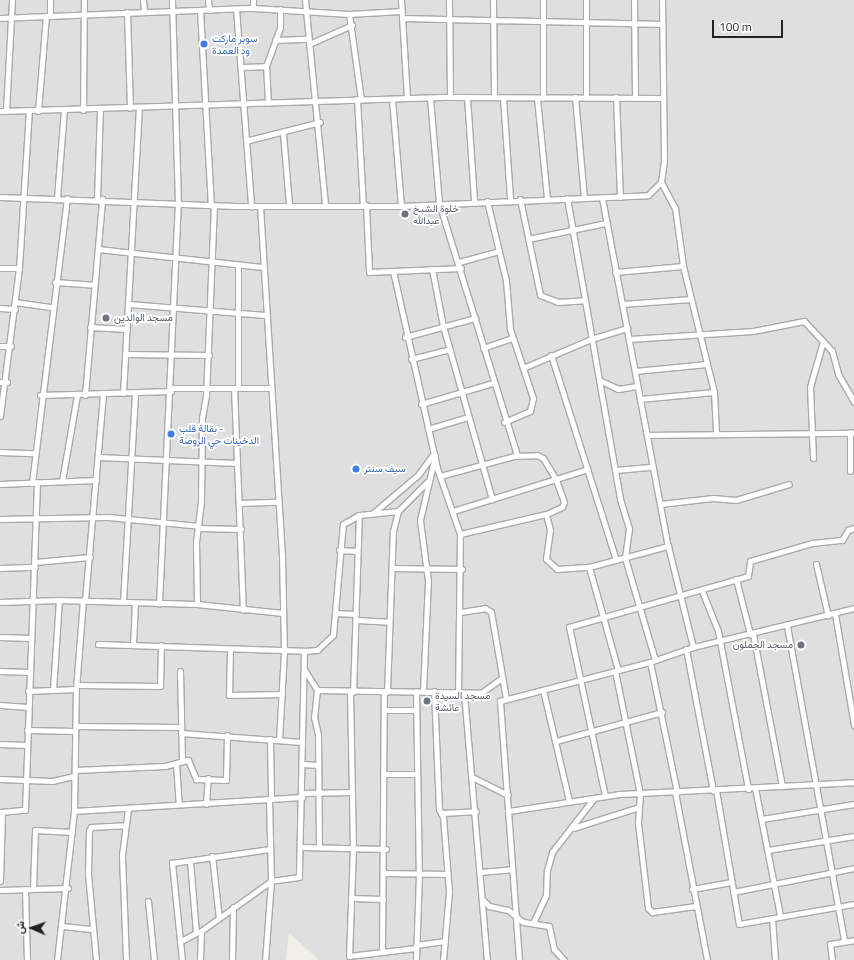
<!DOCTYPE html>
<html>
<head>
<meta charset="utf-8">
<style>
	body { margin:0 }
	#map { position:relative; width:854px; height:960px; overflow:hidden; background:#f2efe9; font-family:"Titillium Web",Vazirmatn,sans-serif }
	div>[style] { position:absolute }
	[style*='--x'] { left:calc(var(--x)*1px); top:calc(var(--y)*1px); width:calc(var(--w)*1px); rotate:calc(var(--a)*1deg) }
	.residential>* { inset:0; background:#e0dfdf }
	.roads { filter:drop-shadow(1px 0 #a9a9a9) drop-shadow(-1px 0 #a9a9a9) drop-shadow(0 1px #a9a9a9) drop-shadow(0 -1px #a9a9a9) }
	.street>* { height:5px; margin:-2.5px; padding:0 2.5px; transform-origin:2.5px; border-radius:2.5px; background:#fff }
	.dots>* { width:11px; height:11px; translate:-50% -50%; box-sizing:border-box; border:2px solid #fff; border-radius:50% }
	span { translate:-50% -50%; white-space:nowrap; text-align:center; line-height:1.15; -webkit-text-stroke:3.5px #fff; paint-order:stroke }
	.shop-label { font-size:10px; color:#366cbe }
	.left { translate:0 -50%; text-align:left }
	.worship-label { font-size:10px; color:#5b616d }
	.right { translate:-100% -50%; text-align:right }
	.north { position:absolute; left:12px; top:908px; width:40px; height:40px; -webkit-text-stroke:3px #fff; paint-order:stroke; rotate:272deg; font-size:11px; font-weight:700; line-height:16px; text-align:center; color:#222 }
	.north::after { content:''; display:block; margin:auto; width:14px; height:18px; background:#222; clip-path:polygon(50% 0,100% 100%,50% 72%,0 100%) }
	.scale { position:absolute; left:712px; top:20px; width:71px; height:18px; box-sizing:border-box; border:2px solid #222; border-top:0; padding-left:5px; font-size:12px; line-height:14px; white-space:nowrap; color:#222; -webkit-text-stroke:3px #fff; paint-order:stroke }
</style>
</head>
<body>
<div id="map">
	<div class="residential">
		<div style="clip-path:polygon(0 0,854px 0,854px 960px,319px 960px,289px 933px,286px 960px,0 960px)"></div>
	</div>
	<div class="roads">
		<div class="street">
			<div style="--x:50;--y:0;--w:16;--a:90"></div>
			<div style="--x:143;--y:0;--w:11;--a:85"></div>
			<div style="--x:208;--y:0;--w:10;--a:84"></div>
			<div style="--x:253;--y:0;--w:8;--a:90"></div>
			<div style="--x:305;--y:0;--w:204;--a:84.4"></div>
			<div style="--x:401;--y:0;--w:98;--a:86.5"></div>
			<div style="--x:449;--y:0;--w:97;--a:89.4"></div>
			<div style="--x:493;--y:0;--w:97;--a:89.4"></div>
			<div style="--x:634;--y:0;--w:98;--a:89.4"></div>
			<div style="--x:236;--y:9;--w:198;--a:85.6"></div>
			<div style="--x:200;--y:10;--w:196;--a:86.8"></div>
			<div style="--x:127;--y:12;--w:96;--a:88.2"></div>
			<div style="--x:349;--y:14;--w:86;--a:82"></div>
			<div style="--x:0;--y:18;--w:253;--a:-2.3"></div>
			<div style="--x:253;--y:8;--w:96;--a:3.6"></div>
			<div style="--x:349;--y:14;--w:52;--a:-3.3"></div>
			<div style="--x:402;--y:18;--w:261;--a:1.3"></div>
			<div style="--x:275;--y:40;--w:33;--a:-2"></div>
			<div style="--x:309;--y:44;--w:47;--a:-23.8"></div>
			<div style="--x:242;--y:67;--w:24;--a:-2"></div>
			<div style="--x:467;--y:97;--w:104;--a:86.1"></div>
			<div style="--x:575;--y:97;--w:101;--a:84.9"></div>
			<div style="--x:586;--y:97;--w:97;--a:-90"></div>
			<div style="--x:616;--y:97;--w:100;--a:87.7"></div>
			<div style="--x:430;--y:98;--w:105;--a:85.1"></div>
			<div style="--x:439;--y:203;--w:264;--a:72.8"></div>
			<div style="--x:503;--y:98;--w:101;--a:86"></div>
			<div style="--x:537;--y:98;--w:101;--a:84.3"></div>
			<div style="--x:543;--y:98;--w:98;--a:-90"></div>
			<div style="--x:357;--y:99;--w:106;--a:86.8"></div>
			<div style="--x:392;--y:99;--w:107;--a:85.2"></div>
			<div style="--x:268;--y:103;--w:37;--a:-93"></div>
			<div style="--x:266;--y:66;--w:40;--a:-69.8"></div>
			<div style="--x:280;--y:28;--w:19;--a:-90"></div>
			<div style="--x:83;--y:110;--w:110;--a:-89.5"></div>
			<div style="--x:0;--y:111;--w:450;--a:-1.8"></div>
			<div style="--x:450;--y:97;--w:213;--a:0.3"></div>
			<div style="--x:6;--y:111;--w:111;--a:-86.9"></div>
			<div style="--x:38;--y:111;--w:95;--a:-85.2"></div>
			<div style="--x:283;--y:133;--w:71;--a:85.2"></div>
			<div style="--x:249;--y:140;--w:73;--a:-14.2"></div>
			<div style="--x:661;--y:182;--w:30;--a:62"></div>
			<div style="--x:675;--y:208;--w:59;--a:82.1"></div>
			<div style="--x:683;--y:266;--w:130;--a:76.2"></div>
			<div style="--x:714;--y:392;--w:40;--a:87.1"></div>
			<div style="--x:0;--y:197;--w:235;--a:2.2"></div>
			<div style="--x:235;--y:206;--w:166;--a:0"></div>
			<div style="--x:401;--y:206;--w:247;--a:-2.5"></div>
			<div style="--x:648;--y:195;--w:18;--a:-45"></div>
			<div style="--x:661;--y:182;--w:21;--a:-82"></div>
			<div style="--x:664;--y:161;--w:161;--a:-90.7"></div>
			<div style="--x:57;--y:198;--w:88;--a:-85.5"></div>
			<div style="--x:567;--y:198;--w:306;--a:80"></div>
			<div style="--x:620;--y:499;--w:31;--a:73"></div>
			<div style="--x:629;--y:529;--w:29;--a:98"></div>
			<div style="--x:625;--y:558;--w:106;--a:73.6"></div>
			<div style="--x:602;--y:198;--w:354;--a:79.3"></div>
			<div style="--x:668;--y:546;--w:104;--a:76.1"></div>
			<div style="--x:97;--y:199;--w:90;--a:-88.1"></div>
			<div style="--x:520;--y:199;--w:98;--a:78.2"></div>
			<div style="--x:540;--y:295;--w:19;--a:21"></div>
			<div style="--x:558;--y:302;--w:26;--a:-4"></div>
			<div style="--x:487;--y:201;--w:82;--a:76.6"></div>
			<div style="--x:506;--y:281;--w:48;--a:85.2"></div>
			<div style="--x:510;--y:329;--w:73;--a:71.6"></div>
			<div style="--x:533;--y:398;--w:13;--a:103"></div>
			<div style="--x:530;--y:411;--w:28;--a:157"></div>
			<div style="--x:366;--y:205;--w:67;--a:87.4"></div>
			<div style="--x:369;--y:272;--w:92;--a:-2.5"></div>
			<div style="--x:260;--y:206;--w:351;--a:86.4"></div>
			<div style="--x:282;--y:556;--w:95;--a:88.8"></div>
			<div style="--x:284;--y:651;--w:89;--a:93.2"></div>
			<div style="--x:528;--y:239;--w:80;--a:-11.6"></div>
			<div style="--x:98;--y:249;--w:165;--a:6.3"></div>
			<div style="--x:459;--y:262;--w:41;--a:-15.4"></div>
			<div style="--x:238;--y:265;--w:122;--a:90"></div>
			<div style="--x:0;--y:268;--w:19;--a:0"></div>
			<div style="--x:432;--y:269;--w:58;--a:79.1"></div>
			<div style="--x:443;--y:326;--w:180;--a:74.2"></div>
			<div style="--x:393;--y:271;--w:202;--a:77.4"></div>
			<div style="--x:437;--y:468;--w:70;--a:70.8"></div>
			<div style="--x:460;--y:534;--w:159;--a:90.7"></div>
			<div style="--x:615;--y:272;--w:68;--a:-5"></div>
			<div style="--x:55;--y:282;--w:39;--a:4"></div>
			<div style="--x:15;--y:302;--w:37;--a:8"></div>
			<div style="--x:129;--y:304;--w:136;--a:4.6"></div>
			<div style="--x:622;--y:304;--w:69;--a:-4.1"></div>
			<div style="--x:0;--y:308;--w:15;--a:4"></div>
			<div style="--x:90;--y:327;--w:37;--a:3"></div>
			<div style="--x:405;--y:337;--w:73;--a:-15.2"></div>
			<div style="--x:629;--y:339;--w:124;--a:-3.7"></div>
			<div style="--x:753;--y:331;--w:52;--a:-11.1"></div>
			<div style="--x:804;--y:321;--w:41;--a:47"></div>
			<div style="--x:832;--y:351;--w:24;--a:75"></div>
			<div style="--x:838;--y:374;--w:32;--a:60"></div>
			<div style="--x:0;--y:346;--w:11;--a:0"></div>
			<div style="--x:483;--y:348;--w:31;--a:-19"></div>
			<div style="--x:125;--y:354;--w:84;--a:0.7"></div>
			<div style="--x:551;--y:355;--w:215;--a:72.4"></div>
			<div style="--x:411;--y:359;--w:40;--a:-14.4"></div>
			<div style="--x:523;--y:368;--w:74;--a:-23.1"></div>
			<div style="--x:591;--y:339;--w:38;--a:-17"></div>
			<div style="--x:635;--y:371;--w:72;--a:-5.6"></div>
			<div style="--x:599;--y:380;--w:21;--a:25"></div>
			<div style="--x:618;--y:389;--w:19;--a:-9"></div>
			<div style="--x:0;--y:382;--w:7;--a:0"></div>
			<div style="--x:171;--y:388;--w:98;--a:0"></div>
			<div style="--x:234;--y:388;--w:222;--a:87.7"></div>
			<div style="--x:123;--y:393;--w:286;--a:-86.8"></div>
			<div style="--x:40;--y:395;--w:131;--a:-1.7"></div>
			<div style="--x:85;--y:395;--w:197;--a:-85"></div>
			<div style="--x:640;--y:399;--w:74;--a:-5.4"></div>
			<div style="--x:421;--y:404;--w:75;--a:-16.3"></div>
			<div style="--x:0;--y:416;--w:149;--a:-82.7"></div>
			<div style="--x:19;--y:268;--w:157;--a:-86.4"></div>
			<div style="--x:428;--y:429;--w:42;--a:-16.7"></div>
			<div style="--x:850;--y:432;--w:39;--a:90"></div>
			<div style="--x:647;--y:435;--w:207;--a:-0.6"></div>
			<div style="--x:0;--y:452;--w:33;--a:2"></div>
			<div style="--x:98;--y:457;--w:138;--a:2.5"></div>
			<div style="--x:813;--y:458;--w:71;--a:-92.4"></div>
			<div style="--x:810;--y:387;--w:48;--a:-74.2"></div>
			<div style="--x:616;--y:470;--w:36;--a:-5"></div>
			<div style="--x:440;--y:476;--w:77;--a:-15.1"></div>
			<div style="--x:514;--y:456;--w:23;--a:-2"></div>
			<div style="--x:537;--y:455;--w:7;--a:27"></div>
			<div style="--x:543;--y:458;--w:26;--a:59"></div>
			<div style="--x:556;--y:480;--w:23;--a:70"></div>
			<div style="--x:564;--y:502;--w:5;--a:112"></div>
			<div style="--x:562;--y:507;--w:17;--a:156"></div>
			<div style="--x:546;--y:514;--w:88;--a:166.9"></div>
			<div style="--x:62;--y:481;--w:87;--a:-80.1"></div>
			<div style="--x:32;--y:483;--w:287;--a:-83"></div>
			<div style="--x:0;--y:484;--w:96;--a:-2.4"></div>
			<div style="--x:239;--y:503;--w:38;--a:-2"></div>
			<div style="--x:660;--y:504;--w:53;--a:-6.5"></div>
			<div style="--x:713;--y:498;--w:23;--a:5"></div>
			<div style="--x:736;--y:500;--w:55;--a:-16.8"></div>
			<div style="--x:453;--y:511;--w:141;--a:-17.3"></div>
			<div style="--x:372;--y:514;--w:60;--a:-40.3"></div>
			<div style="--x:418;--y:475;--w:27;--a:-54"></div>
			<div style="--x:546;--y:514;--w:16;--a:76"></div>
			<div style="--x:550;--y:530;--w:29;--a:98"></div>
			<div style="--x:546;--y:559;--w:15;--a:42"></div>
			<div style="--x:557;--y:569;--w:32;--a:-4"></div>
			<div style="--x:589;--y:567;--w:82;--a:-14.9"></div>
			<div style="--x:0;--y:519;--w:108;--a:-1.1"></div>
			<div style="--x:108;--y:517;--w:91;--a:5.6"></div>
			<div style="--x:199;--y:528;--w:42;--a:1.4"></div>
			<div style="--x:339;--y:550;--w:18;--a:3"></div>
			<div style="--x:35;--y:562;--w:55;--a:-5.2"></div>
			<div style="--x:816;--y:564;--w:53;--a:77"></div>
			<div style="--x:589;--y:567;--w:107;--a:74.3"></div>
			<div style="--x:0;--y:568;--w:35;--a:-2"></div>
			<div style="--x:392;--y:568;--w:70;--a:0.8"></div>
			<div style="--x:736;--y:579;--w:57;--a:75.7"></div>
			<div style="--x:702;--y:591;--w:43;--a:68.2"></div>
			<div style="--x:718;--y:631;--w:161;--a:79.2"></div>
			<div style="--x:85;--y:600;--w:207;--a:-85"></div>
			<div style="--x:0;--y:602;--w:59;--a:-1.9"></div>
			<div style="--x:59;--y:600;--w:138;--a:1.7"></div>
			<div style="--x:197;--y:604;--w:86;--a:6"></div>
			<div style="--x:123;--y:602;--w:210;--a:-86.7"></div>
			<div style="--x:159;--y:604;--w:401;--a:-87.3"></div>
			<div style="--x:178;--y:203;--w:203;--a:-91.7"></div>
			<div style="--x:197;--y:604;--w:62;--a:-90.9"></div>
			<div style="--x:196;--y:542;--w:41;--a:-83"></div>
			<div style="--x:201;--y:501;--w:83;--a:-89.3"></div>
			<div style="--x:202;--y:418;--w:22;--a:-80"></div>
			<div style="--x:206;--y:396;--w:190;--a:-87.6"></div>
			<div style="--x:461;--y:612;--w:24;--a:-9"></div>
			<div style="--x:485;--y:608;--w:7;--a:34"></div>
			<div style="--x:491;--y:612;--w:88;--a:80.2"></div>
			<div style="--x:335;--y:613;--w:21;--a:3"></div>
			<div style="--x:835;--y:614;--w:113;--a:80.3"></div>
			<div style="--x:356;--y:620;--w:33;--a:3"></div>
			<div style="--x:787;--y:626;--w:320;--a:79.7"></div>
			<div style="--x:753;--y:634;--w:155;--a:79.2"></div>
			<div style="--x:0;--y:637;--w:30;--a:2"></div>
			<div style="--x:98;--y:644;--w:206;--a:1.9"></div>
			<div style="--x:304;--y:651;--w:226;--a:91.3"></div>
			<div style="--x:299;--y:877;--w:28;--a:172"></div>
			<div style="--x:271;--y:881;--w:79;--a:94.3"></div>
			<div style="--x:133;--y:645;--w:42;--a:-87.3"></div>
			<div style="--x:230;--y:649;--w:46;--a:91.2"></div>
			<div style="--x:229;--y:695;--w:53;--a:-1.1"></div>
			<div style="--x:686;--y:649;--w:144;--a:79.2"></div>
			<div style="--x:304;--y:651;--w:13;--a:-4"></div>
			<div style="--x:317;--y:650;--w:22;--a:-43"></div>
			<div style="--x:333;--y:635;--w:111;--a:-84.9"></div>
			<div style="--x:343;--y:524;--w:18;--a:-29"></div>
			<div style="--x:359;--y:515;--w:39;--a:-6"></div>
			<div style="--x:398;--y:511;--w:41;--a:-45"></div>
			<div style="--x:650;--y:662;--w:133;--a:78.3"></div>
			<div style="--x:304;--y:669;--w:25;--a:58"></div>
			<div style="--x:317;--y:690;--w:27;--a:96"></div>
			<div style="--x:314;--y:717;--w:18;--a:77"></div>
			<div style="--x:318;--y:735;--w:112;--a:89.5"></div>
			<div style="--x:0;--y:671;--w:29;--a:2"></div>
			<div style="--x:180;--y:671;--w:90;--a:88.7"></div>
			<div style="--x:615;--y:671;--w:126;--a:78.5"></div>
			<div style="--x:640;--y:794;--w:29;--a:94"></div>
			<div style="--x:638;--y:823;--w:86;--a:83.3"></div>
			<div style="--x:648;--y:908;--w:6;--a:45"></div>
			<div style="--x:652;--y:912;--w:44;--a:-7.8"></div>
			<div style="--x:78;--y:685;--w:82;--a:0.7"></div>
			<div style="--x:160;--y:686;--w:41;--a:-88.6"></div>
			<div style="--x:53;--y:690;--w:90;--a:-86.2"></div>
			<div style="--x:317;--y:690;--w:164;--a:1"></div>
			<div style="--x:481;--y:693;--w:26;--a:-36"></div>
			<div style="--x:543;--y:690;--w:114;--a:76.8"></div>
			<div style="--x:28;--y:691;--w:48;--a:-2.4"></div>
			<div style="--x:416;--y:691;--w:183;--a:89.1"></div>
			<div style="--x:419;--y:874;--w:86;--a:92"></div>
			<div style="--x:423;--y:691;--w:110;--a:-87.4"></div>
			<div style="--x:428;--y:581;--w:62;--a:-97.5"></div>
			<div style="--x:420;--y:520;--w:66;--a:-76.8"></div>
			<div style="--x:434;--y:691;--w:118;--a:87.6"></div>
			<div style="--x:439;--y:809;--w:9;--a:63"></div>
			<div style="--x:443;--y:817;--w:75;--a:85.4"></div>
			<div style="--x:449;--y:892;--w:68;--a:95"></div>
			<div style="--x:350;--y:692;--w:156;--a:88.9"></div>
			<div style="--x:353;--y:848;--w:108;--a:92.1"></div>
			<div style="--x:349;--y:956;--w:67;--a:-6.8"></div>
			<div style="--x:353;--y:692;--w:177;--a:-88.1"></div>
			<div style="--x:387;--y:692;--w:161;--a:-87.9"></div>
			<div style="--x:393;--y:531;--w:21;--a:-76"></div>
			<div style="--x:464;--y:693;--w:268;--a:85.1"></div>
			<div style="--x:0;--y:705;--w:28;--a:4"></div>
			<div style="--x:384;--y:710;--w:32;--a:0"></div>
			<div style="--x:76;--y:726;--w:104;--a:0.6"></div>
			<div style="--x:27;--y:730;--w:48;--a:1.2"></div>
			<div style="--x:181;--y:733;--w:121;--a:4.3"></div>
			<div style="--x:270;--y:739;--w:60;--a:89"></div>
			<div style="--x:556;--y:741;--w:110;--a:-15.3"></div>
			<div style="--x:0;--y:744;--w:26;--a:2"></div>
			<div style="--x:176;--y:764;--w:39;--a:86"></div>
			<div style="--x:303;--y:764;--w:15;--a:4"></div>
			<div style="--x:75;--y:770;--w:90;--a:-2.5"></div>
			<div style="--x:165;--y:766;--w:24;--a:-15"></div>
			<div style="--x:188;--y:760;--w:21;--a:67"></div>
			<div style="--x:196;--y:779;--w:30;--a:2"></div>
			<div style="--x:226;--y:780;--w:45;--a:-88.7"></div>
			<div style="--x:385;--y:774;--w:32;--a:0"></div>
			<div style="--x:472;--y:777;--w:40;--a:26.6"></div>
			<div style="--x:0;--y:779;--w:52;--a:2.2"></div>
			<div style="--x:52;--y:781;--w:23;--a:-13"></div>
			<div style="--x:755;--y:788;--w:130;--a:78.9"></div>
			<div style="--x:716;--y:790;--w:136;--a:80.3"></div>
			<div style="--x:739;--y:924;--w:117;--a:-9.9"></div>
			<div style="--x:675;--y:792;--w:171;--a:79.2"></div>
			<div style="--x:303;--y:793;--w:48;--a:-1.2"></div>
			<div style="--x:605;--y:796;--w:173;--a:-102"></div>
			<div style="--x:569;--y:627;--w:186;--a:-15.9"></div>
			<div style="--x:748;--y:576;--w:15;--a:-82"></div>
			<div style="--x:750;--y:561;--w:65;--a:-16.2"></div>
			<div style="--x:812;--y:543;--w:30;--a:-6"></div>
			<div style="--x:842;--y:540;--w:12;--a:-59"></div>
			<div style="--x:848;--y:530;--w:6;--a:-18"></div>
			<div style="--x:206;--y:804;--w:26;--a:-86"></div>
			<div style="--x:74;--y:811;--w:229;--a:-3.5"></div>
			<div style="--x:509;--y:811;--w:112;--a:-8.7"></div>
			<div style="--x:620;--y:794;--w:234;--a:-2.9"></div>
			<div style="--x:0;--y:812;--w:25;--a:-5"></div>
			<div style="--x:25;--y:810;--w:328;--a:-87.9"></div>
			<div style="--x:441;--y:813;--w:35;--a:-3"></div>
			<div style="--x:762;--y:819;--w:93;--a:-9.3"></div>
			<div style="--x:573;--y:828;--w:69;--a:-17.7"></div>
			<div style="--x:301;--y:847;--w:85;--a:1.3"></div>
			<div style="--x:768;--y:850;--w:87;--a:-9.2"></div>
			<div style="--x:212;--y:856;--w:62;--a:83.6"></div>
			<div style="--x:190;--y:861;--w:72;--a:85.2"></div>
			<div style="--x:480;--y:872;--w:32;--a:-5"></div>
			<div style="--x:385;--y:873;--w:62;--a:0.9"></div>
			<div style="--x:0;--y:881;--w:69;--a:-88.3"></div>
			<div style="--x:33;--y:888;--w:58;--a:-88"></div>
			<div style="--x:35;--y:830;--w:37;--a:3"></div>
			<div style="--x:25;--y:889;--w:71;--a:88.4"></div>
			<div style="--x:692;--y:889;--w:40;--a:-10"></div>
			<div style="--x:0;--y:890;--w:68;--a:-1.7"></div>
			<div style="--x:733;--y:892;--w:123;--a:-11.2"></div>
			<div style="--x:351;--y:898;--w:32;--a:2"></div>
			<div style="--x:482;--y:899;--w:10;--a:45"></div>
			<div style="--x:489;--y:906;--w:19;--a:12"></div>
			<div style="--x:508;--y:910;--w:19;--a:39"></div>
			<div style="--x:523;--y:922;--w:26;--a:9"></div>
			<div style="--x:549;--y:926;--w:24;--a:78"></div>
			<div style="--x:554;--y:949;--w:15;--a:48"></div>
			<div style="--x:148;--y:901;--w:59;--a:84.2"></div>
			<div style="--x:772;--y:918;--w:42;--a:85.9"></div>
			<div style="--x:533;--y:923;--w:31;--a:-65"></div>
			<div style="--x:546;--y:895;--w:25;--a:-88"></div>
			<div style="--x:547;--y:870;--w:19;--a:-74"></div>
			<div style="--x:552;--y:852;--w:68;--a:-52.1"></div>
			<div style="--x:62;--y:926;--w:31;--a:6"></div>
			<div style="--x:181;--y:941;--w:19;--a:-28"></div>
			<div style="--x:416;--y:945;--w:29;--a:-8"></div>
			<div style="--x:382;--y:952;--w:260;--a:-89.6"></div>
			<div style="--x:57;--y:960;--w:150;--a:-83.5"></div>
			<div style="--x:74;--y:811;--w:122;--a:-89.1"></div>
			<div style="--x:76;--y:689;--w:89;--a:-85.5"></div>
			<div style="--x:96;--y:960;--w:86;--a:-95.3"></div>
			<div style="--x:88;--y:874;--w:43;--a:-88.7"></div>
			<div style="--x:89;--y:831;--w:4;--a:-63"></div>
			<div style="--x:91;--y:827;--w:34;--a:-3"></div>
			<div style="--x:126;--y:960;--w:105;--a:-92.2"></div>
			<div style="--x:122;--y:855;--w:46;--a:-82.6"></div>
			<div style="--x:182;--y:960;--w:98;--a:-95.9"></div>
			<div style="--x:172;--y:863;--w:99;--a:-8.1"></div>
			<div style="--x:200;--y:960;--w:29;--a:-88"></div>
			<div style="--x:201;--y:931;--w:86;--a:-35.5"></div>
			<div style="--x:271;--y:881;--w:82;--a:-91.4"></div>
			<div style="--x:232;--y:960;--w:53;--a:-88.9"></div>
			<div style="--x:519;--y:960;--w:260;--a:-94.2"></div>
			<div style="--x:500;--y:701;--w:155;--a:-14.6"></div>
			<div style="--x:650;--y:662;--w:46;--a:-19.2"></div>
			<div style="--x:693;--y:647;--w:166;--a:-13.6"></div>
			<div style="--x:832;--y:960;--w:16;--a:-97"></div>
			<div style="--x:830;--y:944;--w:24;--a:-9"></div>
		</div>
	</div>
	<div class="dots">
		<div style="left:204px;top:44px;background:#3f7fe0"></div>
		<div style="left:405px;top:214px;background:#6b7280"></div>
		<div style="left:106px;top:318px;background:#6b7280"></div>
		<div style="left:171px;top:434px;background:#3f7fe0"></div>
		<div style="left:356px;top:469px;background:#3f7fe0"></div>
		<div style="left:801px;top:645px;background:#6b7280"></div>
		<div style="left:427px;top:701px;background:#6b7280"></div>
	</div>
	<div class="shop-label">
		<span class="left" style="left:212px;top:44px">سوبر ماركت<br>ود العمدة</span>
		<span class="left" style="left:179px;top:434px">بقالة قلب -<br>الدخينات حي الروضة</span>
		<span class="left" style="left:364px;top:469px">سيف سنتر</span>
	</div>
	<div class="worship-label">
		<span class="left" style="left:413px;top:214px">خلوة الشيخ<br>عبدالله</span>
		<span class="left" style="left:114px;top:318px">مسجد الوالدين</span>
		<span class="right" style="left:793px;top:645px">مسجد الجملون</span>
		<span class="left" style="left:435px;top:701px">مسجد السيدة<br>عائشة</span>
	</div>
	<div class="north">ش</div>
	<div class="scale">100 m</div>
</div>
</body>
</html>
